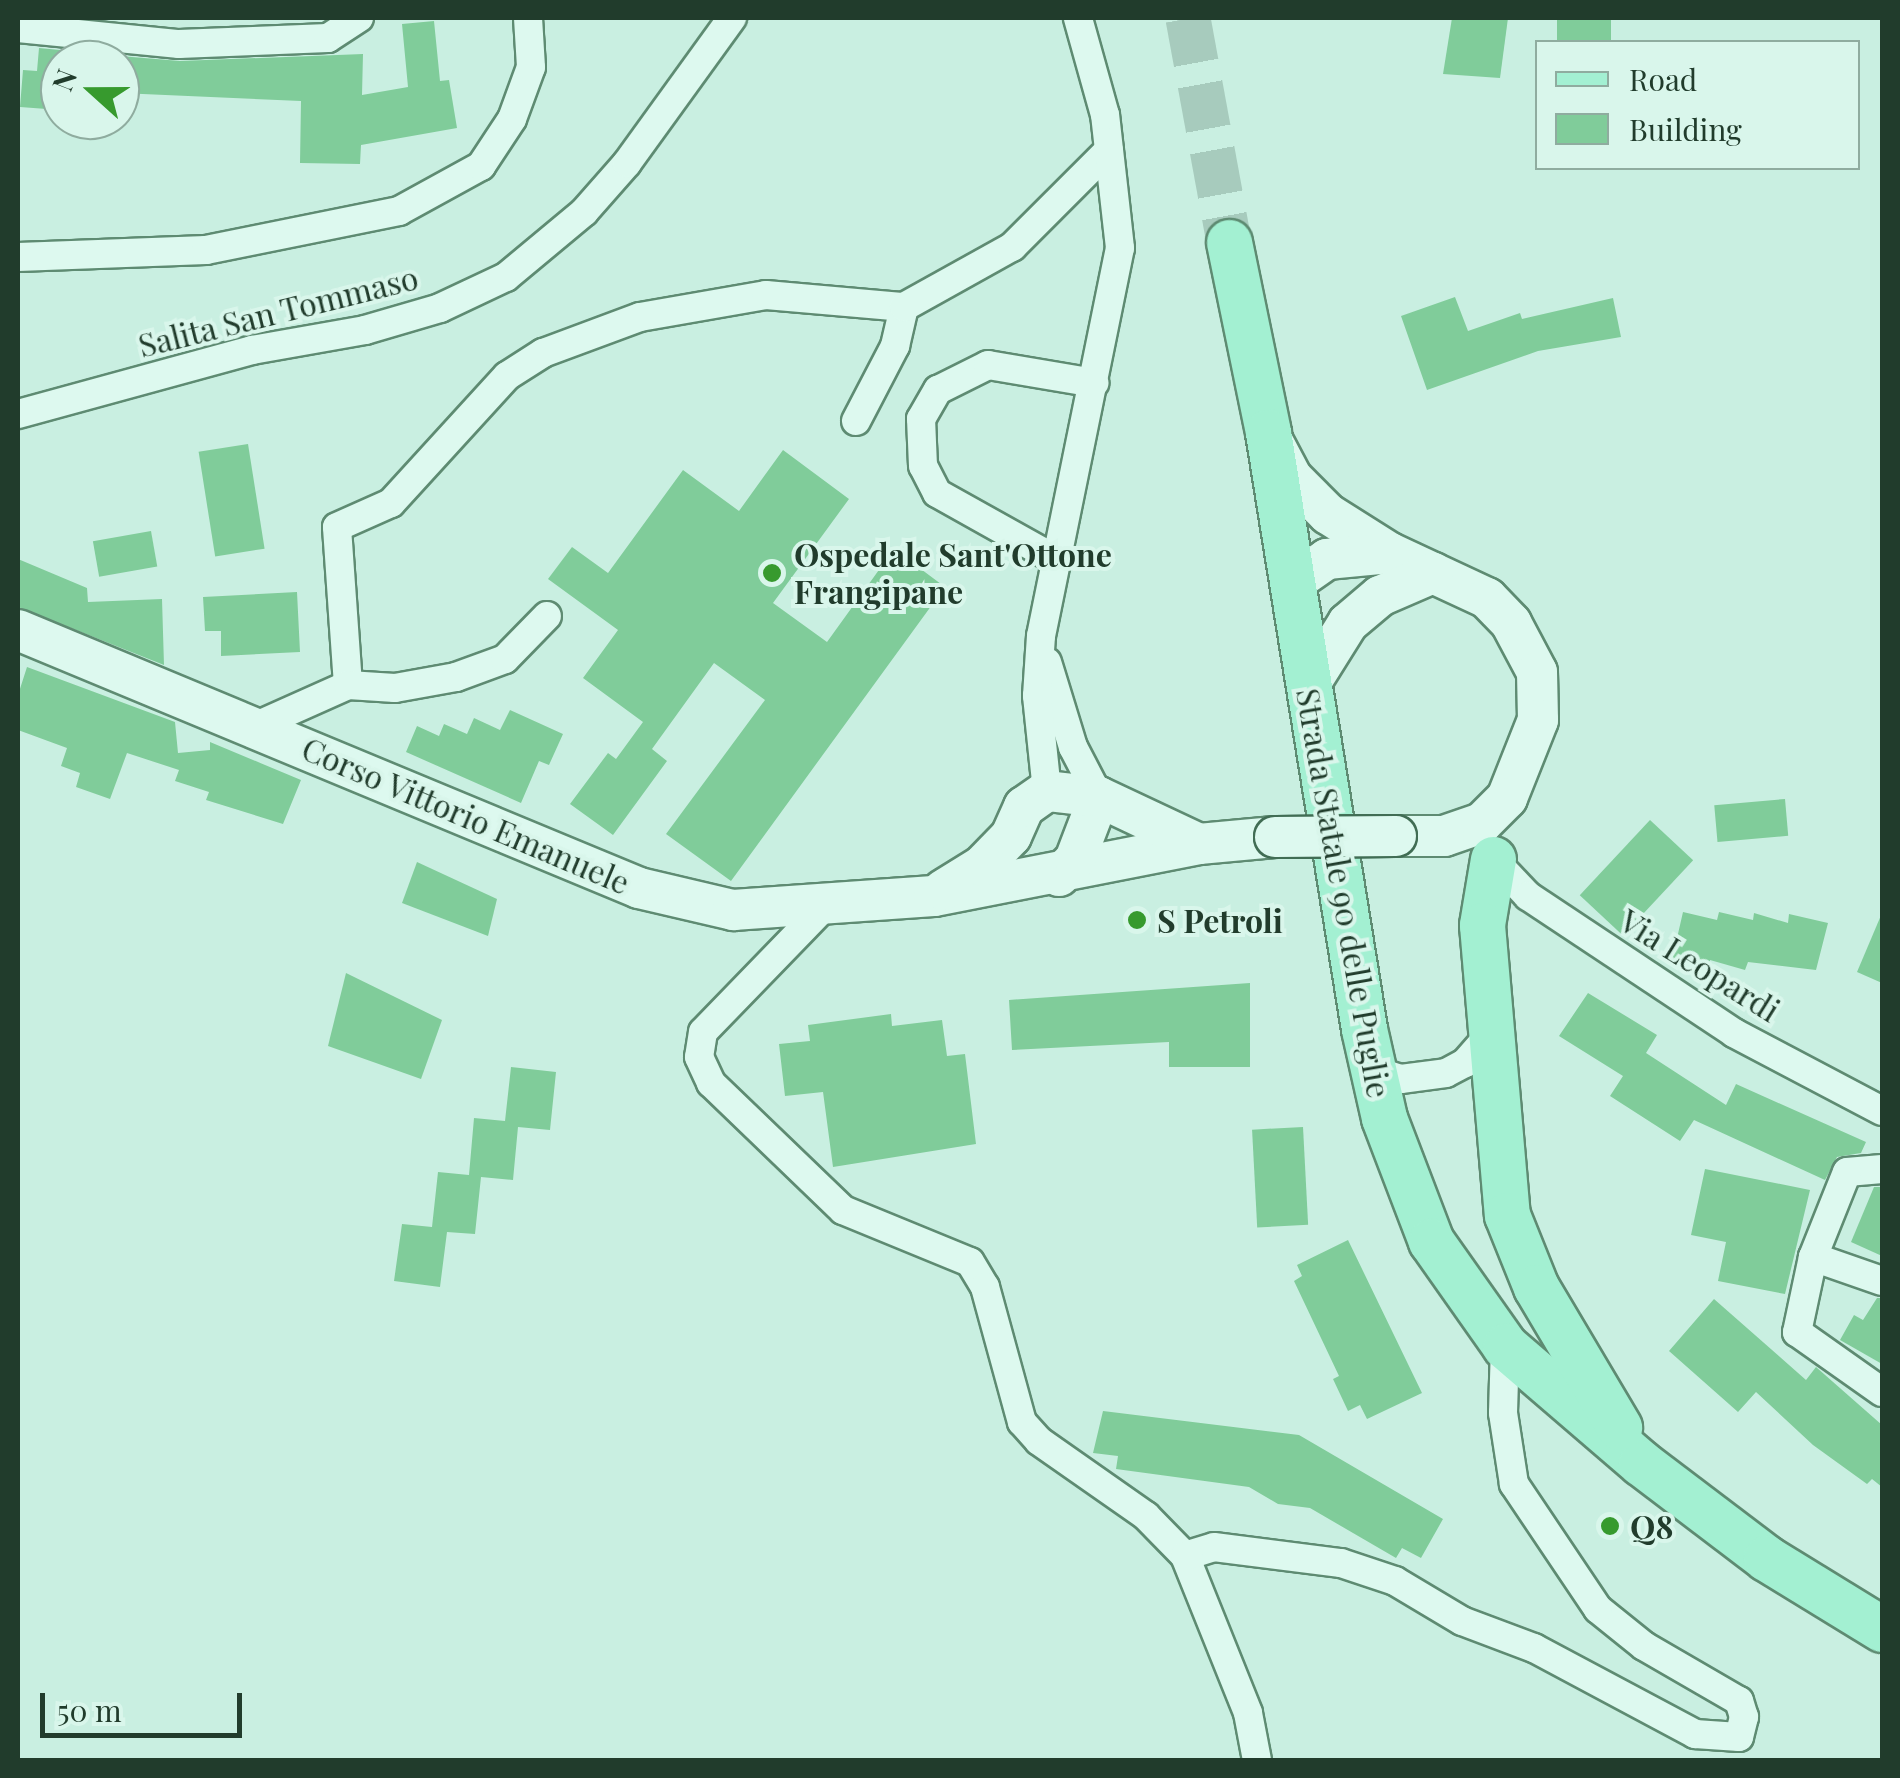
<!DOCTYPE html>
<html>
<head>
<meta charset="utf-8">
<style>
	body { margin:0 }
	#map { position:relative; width:1900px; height:1778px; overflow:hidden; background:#c9efe1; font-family:"Playfair Display",serif }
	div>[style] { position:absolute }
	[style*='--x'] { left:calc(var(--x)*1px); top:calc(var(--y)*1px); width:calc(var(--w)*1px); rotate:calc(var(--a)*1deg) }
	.building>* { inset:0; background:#80cc9a; transform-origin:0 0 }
	.primary-tunnel>* { height:45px; margin-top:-22.5px; transform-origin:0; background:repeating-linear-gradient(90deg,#a7cbbd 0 45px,transparent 0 67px) }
	.roads { filter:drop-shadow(2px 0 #5e8b72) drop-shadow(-2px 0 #5e8b72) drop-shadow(0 2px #5e8b72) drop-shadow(0 -2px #5e8b72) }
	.street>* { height:28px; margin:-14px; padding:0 14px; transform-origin:14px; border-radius:14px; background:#ddf9ef }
	.secondary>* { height:40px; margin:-20px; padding:0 20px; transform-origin:20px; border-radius:20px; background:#ddf9ef }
	.primary>* { height:45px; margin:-22.5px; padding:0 22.5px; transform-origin:22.5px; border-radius:22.5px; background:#a3f0d2 }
	.bridges { filter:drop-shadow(2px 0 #416d54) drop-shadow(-2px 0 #416d54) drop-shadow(0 2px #416d54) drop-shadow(0 -2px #416d54) }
	.secondary-bridge>* { height:40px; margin:-20px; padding:0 20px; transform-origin:20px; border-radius:20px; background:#ddf9ef }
	.dots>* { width:28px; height:28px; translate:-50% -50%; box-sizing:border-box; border:5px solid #d9f6eb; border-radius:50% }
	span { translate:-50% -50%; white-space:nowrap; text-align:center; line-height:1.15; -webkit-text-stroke:8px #d9f6eb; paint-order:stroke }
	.street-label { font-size:32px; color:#213c2c }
	.poi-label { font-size:32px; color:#213c2c; font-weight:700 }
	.left { translate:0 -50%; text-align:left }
	.frame { position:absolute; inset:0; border:20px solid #213c2c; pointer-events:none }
	.legend { position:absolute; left:1535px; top:40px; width:325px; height:130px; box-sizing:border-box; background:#d9f6eb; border:2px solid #8fac9f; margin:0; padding:12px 18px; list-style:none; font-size:30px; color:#213c2c }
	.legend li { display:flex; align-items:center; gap:20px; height:50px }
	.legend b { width:50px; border:2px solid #8fac9f }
	.north { position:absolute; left:40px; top:40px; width:100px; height:100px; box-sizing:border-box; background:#d9f6eb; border:2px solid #8fac9f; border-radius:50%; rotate:291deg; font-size:28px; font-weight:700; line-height:40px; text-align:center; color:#213c2c }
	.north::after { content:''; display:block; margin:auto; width:35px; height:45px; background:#379a2e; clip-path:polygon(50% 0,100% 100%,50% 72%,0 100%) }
	.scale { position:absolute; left:40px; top:1693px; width:202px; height:45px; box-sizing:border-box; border:5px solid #213c2c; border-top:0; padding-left:12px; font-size:30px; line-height:35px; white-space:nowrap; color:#213c2c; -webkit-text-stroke:8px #d9f6eb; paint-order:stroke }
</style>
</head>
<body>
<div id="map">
	<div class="building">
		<div style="clip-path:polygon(1452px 18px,1508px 18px,1500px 78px,1443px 74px)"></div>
		<div style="left:1557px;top:18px;width:54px;height:24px"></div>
		<div style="clip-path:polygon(434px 21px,440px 81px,449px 80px,457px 128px,361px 145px,360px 164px,300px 163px,301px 101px,120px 93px,120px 56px,180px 61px,363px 54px,362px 95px,408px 87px,402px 24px)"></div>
		<div style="clip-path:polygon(39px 48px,60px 50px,60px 110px,20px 107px,23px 70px,37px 71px)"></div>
		<div style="clip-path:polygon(1455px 297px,1468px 331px,1520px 313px,1522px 319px,1613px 298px,1621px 337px,1538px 351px,1427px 390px,1401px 316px)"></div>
		<div style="left:248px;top:444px;width:106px;height:50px;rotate:81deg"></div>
		<div style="clip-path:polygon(783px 450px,849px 499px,773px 603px,827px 642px,894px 549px,945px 587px,731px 881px,666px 834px,765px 700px,714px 663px,652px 749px,667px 761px,613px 835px,570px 804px,608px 753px,616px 759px,643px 722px,583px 678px,618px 630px,548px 579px,572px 547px,608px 573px,683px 470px,739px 511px)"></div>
		<div style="left:151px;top:531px;width:36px;height:59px;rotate:80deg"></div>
		<div style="clip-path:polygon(18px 559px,87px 588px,88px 602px,162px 599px,164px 665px,18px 607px)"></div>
		<div style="clip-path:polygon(297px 592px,300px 652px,221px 656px,221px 631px,205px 631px,203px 597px)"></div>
		<div style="clip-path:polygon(27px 667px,175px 722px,178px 753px,210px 750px,210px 742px,301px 780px,283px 824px,206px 800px,209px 792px,175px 781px,179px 770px,127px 753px,110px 799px,76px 787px,80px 773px,61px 766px,67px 748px,18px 730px,18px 695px)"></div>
		<div style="clip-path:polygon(510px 710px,563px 734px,549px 765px,539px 761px,521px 803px,406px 752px,417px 726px,439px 736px,444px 724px,467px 734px,474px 718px,500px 730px)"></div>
		<div style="left:1785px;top:799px;width:37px;height:71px;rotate:85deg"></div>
		<div style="left:1650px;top:820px;width:59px;height:103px;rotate:43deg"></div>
		<div style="clip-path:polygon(417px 862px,497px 899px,488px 936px,402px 903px)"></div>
		<div style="clip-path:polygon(1683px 912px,1717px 920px,1719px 912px,1753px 920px,1754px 913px,1788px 923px,1789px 914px,1828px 923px,1816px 970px,1748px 962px,1745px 970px,1710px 960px,1709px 968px,1672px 960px)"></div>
		<div style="clip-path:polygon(1882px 913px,1882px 983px,1857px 972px)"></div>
		<div style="clip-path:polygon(346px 973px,442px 1020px,421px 1079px,328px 1046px)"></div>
		<div style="clip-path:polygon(1250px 983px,1250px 1067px,1169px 1067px,1169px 1042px,1012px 1050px,1009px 1000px)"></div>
		<div style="clip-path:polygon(1588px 993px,1657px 1035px,1646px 1053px,1726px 1105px,1736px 1084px,1866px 1142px,1861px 1153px,1837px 1157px,1825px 1180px,1694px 1120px,1680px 1141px,1610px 1096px,1623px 1076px,1559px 1036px)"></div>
		<div style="clip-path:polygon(891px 1014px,892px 1026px,942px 1020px,947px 1056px,965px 1054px,976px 1144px,833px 1167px,823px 1092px,785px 1096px,779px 1044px,810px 1041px,808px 1025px)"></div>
		<div style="clip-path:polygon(511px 1067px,556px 1072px,550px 1130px,518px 1127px,513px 1180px,481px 1177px,475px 1234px,447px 1232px,440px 1287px,394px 1281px,402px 1224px,432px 1227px,438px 1172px,469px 1175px,474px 1118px,505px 1121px)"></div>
		<div style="left:1303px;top:1127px;width:98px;height:51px;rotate:87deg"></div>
		<div style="clip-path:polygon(1705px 1169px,1810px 1190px,1785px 1294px,1718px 1281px,1726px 1242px,1691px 1235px)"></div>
		<div style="clip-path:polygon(1874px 1187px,1882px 1187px,1882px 1256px,1851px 1242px)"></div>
		<div style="clip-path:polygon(1348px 1240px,1422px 1393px,1367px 1419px,1360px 1405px,1348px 1411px,1333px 1379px,1339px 1376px,1294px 1281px,1302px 1276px,1297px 1265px)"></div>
		<div style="clip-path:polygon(1877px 1298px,1882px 1298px,1882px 1364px,1840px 1340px,1854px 1315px,1863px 1320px)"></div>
		<div style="clip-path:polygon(1714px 1299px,1806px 1380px,1816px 1367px,1882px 1425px,1882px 1487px,1872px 1479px,1867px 1484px,1813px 1445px,1756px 1392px,1738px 1412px,1669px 1351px)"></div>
		<div style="clip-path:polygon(1103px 1411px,1299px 1435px,1443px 1519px,1421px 1558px,1402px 1548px,1396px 1558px,1310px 1508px,1278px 1504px,1249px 1487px,1116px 1469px,1118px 1456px,1093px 1453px)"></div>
	</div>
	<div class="primary-tunnel">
		<div style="--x:1188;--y:18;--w:228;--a:79.6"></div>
	</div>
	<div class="roads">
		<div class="street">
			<div style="--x:18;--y:28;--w:162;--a:5.7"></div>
			<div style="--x:179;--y:44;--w:149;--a:-2.3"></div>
			<div style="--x:328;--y:38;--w:37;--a:-33"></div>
			<div style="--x:18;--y:257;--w:188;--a:-2.1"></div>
			<div style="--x:206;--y:250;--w:197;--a:-11.4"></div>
			<div style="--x:399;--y:211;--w:94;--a:-28.8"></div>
			<div style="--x:481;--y:166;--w:56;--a:-56.6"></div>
			<div style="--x:512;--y:119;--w:55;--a:-69.9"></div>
			<div style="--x:531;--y:67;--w:49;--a:-93.5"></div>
			<div style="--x:18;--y:414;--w:243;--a:-15.3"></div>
			<div style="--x:252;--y:350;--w:115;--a:-10"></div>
			<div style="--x:365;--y:330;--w:78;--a:-16.3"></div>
			<div style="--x:440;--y:308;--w:73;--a:-25.2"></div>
			<div style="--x:506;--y:277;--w:102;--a:-39.8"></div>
			<div style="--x:584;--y:212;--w:65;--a:-48.7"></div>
			<div style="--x:627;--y:163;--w:179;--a:-54.1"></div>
			<div style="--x:856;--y:421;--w:85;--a:-62.5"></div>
			<div style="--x:895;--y:346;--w:40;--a:-77"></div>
			<div style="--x:1055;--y:559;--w:135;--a:-150.8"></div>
			<div style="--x:937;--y:493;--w:30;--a:-117"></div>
			<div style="--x:923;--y:466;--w:47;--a:-92.4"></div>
			<div style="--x:921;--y:419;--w:34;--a:-60"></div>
			<div style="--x:938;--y:390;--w:56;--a:-26.6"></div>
			<div style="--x:988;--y:365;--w:108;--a:9.6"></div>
			<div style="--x:1047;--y:662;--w:89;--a:73"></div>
			<div style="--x:1073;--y:747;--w:56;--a:62.5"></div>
			<div style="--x:348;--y:685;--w:158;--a:-94"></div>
			<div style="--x:337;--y:527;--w:59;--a:-24"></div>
			<div style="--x:391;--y:503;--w:172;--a:-47.6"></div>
			<div style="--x:507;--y:376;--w:43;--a:-32.6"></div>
			<div style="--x:543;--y:353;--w:103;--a:-20.4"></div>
			<div style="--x:640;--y:317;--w:128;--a:-9.9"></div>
			<div style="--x:766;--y:295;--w:139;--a:5"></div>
			<div style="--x:904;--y:307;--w:124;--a:-29.1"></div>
			<div style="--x:1012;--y:247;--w:137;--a:-45"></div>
			<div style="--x:254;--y:727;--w:103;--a:-24.1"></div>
			<div style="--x:348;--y:685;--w:47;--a:3.7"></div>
			<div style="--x:395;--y:688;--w:62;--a:-10.2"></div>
			<div style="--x:456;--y:677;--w:52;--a:-20.2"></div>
			<div style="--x:505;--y:659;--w:60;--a:-45.7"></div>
			<div style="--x:1047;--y:791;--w:96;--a:-96"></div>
			<div style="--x:1037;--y:696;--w:60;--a:-86.2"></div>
			<div style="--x:1041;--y:636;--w:396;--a:-78.5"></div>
			<div style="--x:1120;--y:248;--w:134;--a:-96.4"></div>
			<div style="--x:1105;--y:115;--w:101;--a:-105.6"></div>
			<div style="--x:1493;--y:859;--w:51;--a:46.6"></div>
			<div style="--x:1528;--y:896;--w:247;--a:33.6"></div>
			<div style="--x:1734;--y:1033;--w:167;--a:27.8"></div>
			<div style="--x:825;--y:906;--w:175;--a:134.1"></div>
			<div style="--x:703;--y:1032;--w:25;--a:99"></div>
			<div style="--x:699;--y:1057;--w:29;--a:65"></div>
			<div style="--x:711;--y:1083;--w:183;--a:43.9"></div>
			<div style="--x:843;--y:1210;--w:137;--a:22.3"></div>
			<div style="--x:970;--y:1262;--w:29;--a:59"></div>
			<div style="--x:985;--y:1287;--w:140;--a:74.7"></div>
			<div style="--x:1022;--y:1422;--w:25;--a:48"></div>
			<div style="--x:1039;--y:1441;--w:131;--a:35"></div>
			<div style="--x:1146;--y:1516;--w:56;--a:45.7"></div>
			<div style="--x:1185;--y:1556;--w:169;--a:68.1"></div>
			<div style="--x:1248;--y:1713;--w:48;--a:79.2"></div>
			<div style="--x:1373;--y:1070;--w:29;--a:18"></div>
			<div style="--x:1401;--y:1079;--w:45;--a:-7.6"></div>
			<div style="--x:1446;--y:1073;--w:21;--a:-28"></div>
			<div style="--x:1465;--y:1063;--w:40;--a:-49"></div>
			<div style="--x:1882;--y:1169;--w:35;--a:175"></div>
			<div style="--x:1847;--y:1172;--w:92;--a:111.8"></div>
			<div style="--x:1813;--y:1257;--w:77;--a:102"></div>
			<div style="--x:1797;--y:1332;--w:104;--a:35.2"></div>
			<div style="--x:1813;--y:1257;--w:73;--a:19.2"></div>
			<div style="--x:1185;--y:1556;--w:30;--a:-17"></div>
			<div style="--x:1214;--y:1547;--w:128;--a:7.2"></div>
			<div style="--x:1341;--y:1563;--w:57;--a:18.4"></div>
			<div style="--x:1395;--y:1581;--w:78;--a:30.8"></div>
			<div style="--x:1462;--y:1621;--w:77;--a:20.6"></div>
			<div style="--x:1534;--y:1648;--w:183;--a:28.1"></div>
			<div style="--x:1695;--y:1734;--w:44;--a:3.9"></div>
			<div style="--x:1739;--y:1737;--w:21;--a:-76"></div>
			<div style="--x:1744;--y:1717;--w:17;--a:-107"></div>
			<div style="--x:1739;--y:1701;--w:110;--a:-149.9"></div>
			<div style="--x:1644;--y:1646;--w:59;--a:-141.2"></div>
			<div style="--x:1598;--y:1609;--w:151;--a:-123.9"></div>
			<div style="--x:1514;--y:1484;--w:72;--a:-98.8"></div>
			<div style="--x:1503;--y:1413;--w:67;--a:-88.3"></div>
		</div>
		<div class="secondary">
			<div style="--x:1272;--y:440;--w:43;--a:62.2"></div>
			<div style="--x:1292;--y:478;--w:51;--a:45"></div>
			<div style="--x:1328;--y:514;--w:73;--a:32.2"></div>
			<div style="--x:1390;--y:553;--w:107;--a:24.9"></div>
			<div style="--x:1487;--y:598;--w:35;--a:46"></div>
			<div style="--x:1511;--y:623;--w:55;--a:62"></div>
			<div style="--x:1537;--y:672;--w:48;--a:88.8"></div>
			<div style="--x:1538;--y:720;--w:84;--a:111.7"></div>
			<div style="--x:1507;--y:798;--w:35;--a:135"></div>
			<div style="--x:1482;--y:823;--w:40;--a:161.1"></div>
			<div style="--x:1444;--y:836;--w:48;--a:180"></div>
			<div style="--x:1291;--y:584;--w:44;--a:-34.8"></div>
			<div style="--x:1327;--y:559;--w:63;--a:-5.4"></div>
			<div style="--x:18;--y:630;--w:672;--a:22.56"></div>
			<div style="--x:639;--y:888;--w:97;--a:13.2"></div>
			<div style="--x:733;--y:910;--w:201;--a:-4"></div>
			<div style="--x:934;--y:896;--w:270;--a:-11.1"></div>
			<div style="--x:1199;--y:844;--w:76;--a:-5.3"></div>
			<div style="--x:1308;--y:687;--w:75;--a:-58"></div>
			<div style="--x:1348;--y:623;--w:42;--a:-40.2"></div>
			<div style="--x:1380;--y:596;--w:58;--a:-23.5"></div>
			<div style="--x:1059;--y:876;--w:23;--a:-45"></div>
			<div style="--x:1075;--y:860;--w:67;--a:-69.1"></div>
			<div style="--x:943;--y:890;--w:46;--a:-31.6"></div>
			<div style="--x:982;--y:866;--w:42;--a:-46"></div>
			<div style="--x:1011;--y:836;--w:32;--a:-66"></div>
			<div style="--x:1024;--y:807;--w:28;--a:-35"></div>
			<div style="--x:1047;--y:791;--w:52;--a:6.6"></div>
			<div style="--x:1099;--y:797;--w:110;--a:25.2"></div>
		</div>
		<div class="primary">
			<div style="--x:1229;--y:242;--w:194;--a:78.4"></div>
			<div style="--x:1268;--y:432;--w:605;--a:80.86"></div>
			<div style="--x:1364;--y:1029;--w:91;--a:77.3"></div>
			<div style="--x:1384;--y:1118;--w:132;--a:69.1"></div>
			<div style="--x:1431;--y:1241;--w:128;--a:54.8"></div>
			<div style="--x:1505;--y:1346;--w:179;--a:40.7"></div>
			<div style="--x:1641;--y:1463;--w:157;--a:37.2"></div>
			<div style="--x:1766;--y:1558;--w:136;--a:31.5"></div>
			<div style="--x:1493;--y:859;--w:67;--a:99.5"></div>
			<div style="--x:1482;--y:925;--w:291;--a:85.1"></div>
			<div style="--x:1507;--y:1215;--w:78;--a:68.1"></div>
			<div style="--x:1536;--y:1287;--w:163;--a:59.3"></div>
		</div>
	</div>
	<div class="bridges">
		<div class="secondary-bridge">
			<div style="--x:1275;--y:837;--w:121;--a:-0.5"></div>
		</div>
	</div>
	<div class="dots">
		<div style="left:772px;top:573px;background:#379a2e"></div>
		<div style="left:1137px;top:920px;background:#379a2e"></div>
		<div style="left:1610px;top:1526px;background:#379a2e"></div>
	</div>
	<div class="street-label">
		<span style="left:278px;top:311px;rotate:-14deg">Salita San Tommaso</span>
		<span style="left:466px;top:815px;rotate:23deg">Corso Vittorio Emanuele</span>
		<span style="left:1344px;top:893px;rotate:80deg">Strada Statale 90 delle Puglie</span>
		<span style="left:1700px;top:965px;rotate:32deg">Via Leopardi</span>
	</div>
	<div class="poi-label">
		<span class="left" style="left:794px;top:573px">Ospedale Sant'Ottone<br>Frangipane</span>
		<span class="left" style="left:1157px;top:920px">S Petroli</span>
		<span class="left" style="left:1630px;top:1526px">Q8</span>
	</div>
	<div class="frame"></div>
	<ul class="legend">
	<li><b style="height:12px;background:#a3f0d2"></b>Road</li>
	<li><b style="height:28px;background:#80cc9a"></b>Building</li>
	</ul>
	<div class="north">N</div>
	<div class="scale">50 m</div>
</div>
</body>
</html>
